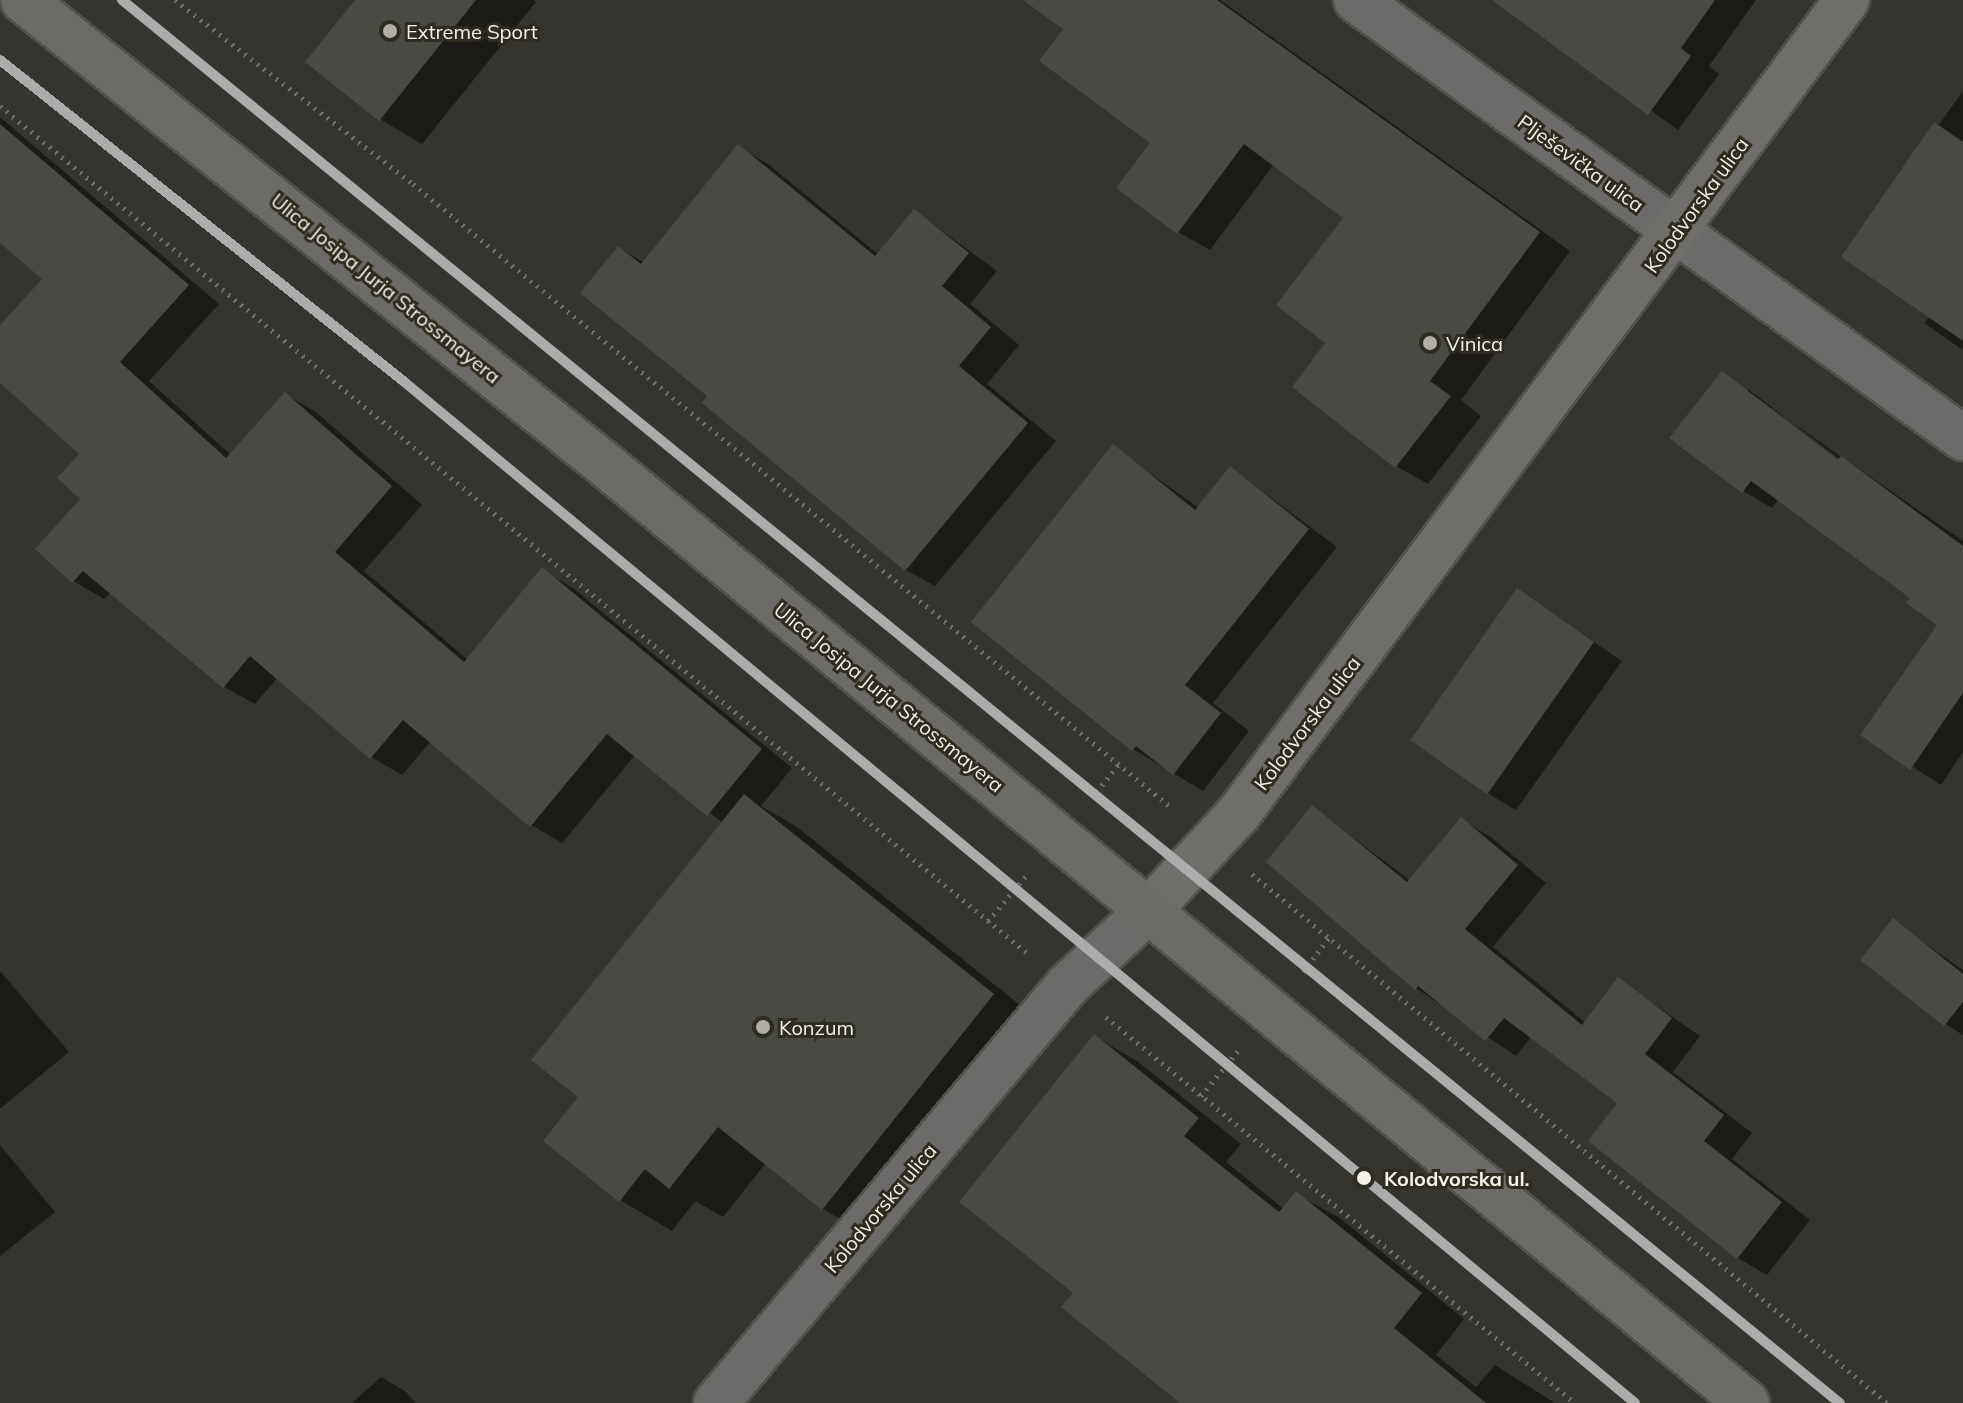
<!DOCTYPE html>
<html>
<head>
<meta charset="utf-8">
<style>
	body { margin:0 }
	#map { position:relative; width:1963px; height:1403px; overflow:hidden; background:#36342e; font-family:Mulish,sans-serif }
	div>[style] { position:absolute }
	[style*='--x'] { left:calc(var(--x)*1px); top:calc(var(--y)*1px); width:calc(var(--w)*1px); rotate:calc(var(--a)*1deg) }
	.shadow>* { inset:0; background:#0007 }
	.building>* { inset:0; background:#4a4a45; transform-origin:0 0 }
	.path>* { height:5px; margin-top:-2.5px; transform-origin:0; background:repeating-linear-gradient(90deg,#72706d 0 2px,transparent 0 8px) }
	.roads { filter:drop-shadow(2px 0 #53514d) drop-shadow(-2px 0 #53514d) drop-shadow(0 2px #53514d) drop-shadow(0 -2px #53514d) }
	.street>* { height:44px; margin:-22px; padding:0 22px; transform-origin:22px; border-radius:22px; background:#6d6b69 }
	.secondary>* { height:44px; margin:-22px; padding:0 22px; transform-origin:22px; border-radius:22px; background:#706e6a }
	.primary>* { height:44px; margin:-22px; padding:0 22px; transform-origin:22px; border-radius:22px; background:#6d6b68 }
	.tram-1>* { height:10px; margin:-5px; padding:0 5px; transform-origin:5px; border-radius:5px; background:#acacac }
	.dots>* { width:22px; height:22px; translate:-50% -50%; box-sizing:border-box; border:4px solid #2e2c20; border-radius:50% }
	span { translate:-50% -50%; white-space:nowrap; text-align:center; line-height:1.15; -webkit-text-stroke:6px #2e2c20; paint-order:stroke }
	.poi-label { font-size:20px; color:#f2f0e9 }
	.left { translate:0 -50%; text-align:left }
	.street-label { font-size:20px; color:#f2f0e9 }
	.stop-label { font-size:20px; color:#f2f0e9; font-weight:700 }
</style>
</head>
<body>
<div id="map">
	<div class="shadow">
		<div style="clip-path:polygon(357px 0,533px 0,536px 2px,422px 144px,380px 119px)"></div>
		<div style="clip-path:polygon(1026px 0,1220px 0,1570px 251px,1461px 400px,1481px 416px,1428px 484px,1396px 466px,1328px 343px,1346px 217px,1274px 164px,1210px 250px,1178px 232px,1153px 143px,1066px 28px)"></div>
		<div style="clip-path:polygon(1498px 0,1756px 0,1709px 66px,1719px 74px,1678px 130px)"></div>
		<div style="clip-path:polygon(1963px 91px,1963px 350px,1924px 323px,1930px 316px,1844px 257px)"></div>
		<div style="clip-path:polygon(0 117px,219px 304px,149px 381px,231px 455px,285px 394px,316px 412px,422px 505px,364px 571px,468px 660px,542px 570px,573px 588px,792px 768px,761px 806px,797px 827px,1046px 1026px,875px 1239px,823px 1209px,766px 1163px,723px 1217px,695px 1201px,672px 1231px,620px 1200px,581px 1097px,723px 823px,635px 755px,562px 843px,531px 825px,431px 741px,402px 775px,371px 757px,277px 678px,255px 704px,224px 687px,111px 592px,104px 599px,73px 581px,83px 498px,82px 454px,0 381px,0 328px,44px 279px,0 241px)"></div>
		<div style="clip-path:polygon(739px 147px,768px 164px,879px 255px,915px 211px,997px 271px,970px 304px,1019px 345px,987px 384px,1056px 441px,935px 586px,906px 570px,710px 395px,619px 248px,645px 263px)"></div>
		<div style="clip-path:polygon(evenodd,1722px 374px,1963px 541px,1963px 752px,1941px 785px,1863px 735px,1940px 624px,1913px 597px,1779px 499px,1772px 508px,1743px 491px,1722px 374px,1748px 389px,1847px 465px,1844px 468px,1748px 394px,1748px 389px)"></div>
		<div style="clip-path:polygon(1113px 447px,1199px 508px,1231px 468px,1337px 547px,1213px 703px,1249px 731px,1203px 791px,1133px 749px)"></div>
		<div style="clip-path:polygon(1518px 590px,1622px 661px,1516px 810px,1487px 793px)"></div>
		<div style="clip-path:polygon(1313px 808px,1411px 881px,1461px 820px,1491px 837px,1546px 883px,1493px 947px,1586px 1023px,1619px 980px,1700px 1036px,1673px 1072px,1752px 1133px,1732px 1159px,1810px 1220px,1767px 1275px,1738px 1258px,1619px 1103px,1532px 1036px,1516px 1056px,1416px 988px)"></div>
		<div style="clip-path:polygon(1893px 921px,1963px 970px,1963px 1035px,1945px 1024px)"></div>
		<div style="clip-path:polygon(0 971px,69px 1052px,1px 1108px,0 1108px)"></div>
		<div style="clip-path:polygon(1094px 1036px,1137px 1061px,1241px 1144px,1226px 1162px,1284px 1209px,1296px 1194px,1340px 1218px,1464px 1319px,1436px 1355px,1476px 1387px,1495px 1365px,1555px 1403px,1184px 1403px,1076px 1293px)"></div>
		<div style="clip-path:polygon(0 1145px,55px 1212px,0 1256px)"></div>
		<div style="clip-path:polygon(381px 1377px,405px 1391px,416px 1403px,352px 1403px)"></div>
	</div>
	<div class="building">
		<div style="clip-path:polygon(355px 0,476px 0,379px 121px,305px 62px)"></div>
		<div style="clip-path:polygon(1023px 0,1217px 0,1540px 232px,1430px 381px,1451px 396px,1395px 468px,1292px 387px,1325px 343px,1276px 305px,1343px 218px,1244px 144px,1177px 234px,1116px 188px,1150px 143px,1039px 61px,1063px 29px)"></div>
		<div style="clip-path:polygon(1492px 0,1715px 0,1681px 48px,1691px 56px,1648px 115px)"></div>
		<div style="clip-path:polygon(1934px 122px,1963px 142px,1963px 341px,1841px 257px)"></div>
		<div style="clip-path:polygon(0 124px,189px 285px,120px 362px,226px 458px,285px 392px,392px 486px,335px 552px,464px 662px,542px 567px,762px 749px,707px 816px,607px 734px,530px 827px,403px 720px,370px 759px,250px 656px,223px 688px,83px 571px,72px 583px,35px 549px,80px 499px,57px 478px,79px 454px,0 383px,0 325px,42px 279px,0 243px)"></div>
		<div style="clip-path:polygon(738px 144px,875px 256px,914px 209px,969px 253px,942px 286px,991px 327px,959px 366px,1028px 423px,905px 571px,702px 403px,707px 396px,580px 293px,618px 246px,641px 264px)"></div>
		<div style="clip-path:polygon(1722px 371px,1838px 460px,1841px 456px,1963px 546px,1963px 693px,1910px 770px,1860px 735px,1937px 625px,1906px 603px,1910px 598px,1751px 481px,1742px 493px,1669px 438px)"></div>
		<div style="clip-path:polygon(1113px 444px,1195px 510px,1230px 466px,1309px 529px,1185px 685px,1221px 713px,1173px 775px,1136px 746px,1132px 751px,971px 622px)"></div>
		<div style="left:1517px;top:588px;width:94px;height:186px;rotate:35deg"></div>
		<div style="clip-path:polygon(744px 794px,994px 994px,822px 1210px,718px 1127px,669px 1189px,645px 1169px,619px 1202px,543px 1141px,578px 1097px,531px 1060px)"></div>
		<div style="clip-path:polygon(1312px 805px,1407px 882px,1461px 817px,1518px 865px,1465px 929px,1582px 1025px,1618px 977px,1672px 1018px,1645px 1054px,1724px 1115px,1704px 1141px,1782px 1202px,1737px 1259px,1588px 1141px,1617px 1103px,1504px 1018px,1485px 1041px,1418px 986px,1415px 990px,1266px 862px)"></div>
		<div style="clip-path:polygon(1893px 918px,1963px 974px,1963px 1002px,1944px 1026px,1860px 960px)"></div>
		<div style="clip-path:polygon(1094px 1034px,1199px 1118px,1184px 1136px,1279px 1212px,1296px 1191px,1422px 1293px,1394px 1328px,1486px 1403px,1180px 1403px,1061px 1307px,1073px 1293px,959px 1202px)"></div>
	</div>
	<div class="path">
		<div style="--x:175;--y:0;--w:301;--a:37.7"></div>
		<div style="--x:413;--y:184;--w:984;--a:39.43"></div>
		<div style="--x:0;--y:106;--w:1331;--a:39.51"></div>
		<div style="--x:1092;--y:798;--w:42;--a:-51.8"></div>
		<div style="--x:1252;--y:874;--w:826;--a:39.8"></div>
		<div style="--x:988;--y:921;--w:59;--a:-49.8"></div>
		<div style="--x:1303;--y:972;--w:43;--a:-52.6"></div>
		<div style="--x:1106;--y:1017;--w:607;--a:39.46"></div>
		<div style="--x:1201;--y:1096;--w:58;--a:-50.6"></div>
	</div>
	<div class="roads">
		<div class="street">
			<div style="--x:1356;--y:0;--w:749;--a:35.81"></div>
			<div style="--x:716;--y:1403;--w:545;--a:-49.91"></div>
			<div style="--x:1067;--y:986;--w:112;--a:-42.8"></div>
		</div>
		<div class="secondary">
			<div style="--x:1149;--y:910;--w:132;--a:-47.1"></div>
			<div style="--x:1239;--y:813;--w:1015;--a:-53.21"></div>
		</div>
		<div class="primary">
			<div style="--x:23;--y:0;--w:749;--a:38.6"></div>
			<div style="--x:608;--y:467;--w:1474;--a:39.41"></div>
		</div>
	</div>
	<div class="tram-1">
		<div style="--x:122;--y:0;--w:2218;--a:39.24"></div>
		<div style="--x:0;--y:60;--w:514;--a:38.52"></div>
		<div style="--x:402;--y:380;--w:1602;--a:39.68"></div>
	</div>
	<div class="dots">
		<div style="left:390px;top:31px;background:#b0aea8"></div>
		<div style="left:1430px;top:343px;background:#b0aea8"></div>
		<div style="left:763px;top:1027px;background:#b0aea8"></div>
		<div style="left:1364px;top:1178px;background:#f2f0e9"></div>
	</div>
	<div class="poi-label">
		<span class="left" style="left:406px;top:31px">Extreme Sport</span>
		<span class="left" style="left:1446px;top:343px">Vinica</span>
		<span class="left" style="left:779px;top:1027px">Konzum</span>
	</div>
	<div class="street-label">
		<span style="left:1581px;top:163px;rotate:36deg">Plješevička ulica</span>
		<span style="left:1696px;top:205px;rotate:-54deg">Kolodvorska ulica</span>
		<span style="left:386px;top:288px;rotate:39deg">Ulica Josipa Jurja Strossmayera</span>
		<span style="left:889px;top:697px;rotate:39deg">Ulica Josipa Jurja Strossmayera</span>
		<span style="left:1307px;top:723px;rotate:-53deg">Kolodvorska ulica</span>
		<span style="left:880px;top:1208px;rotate:-50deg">Kolodvorska ulica</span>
	</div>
	<div class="stop-label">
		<span class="left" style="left:1384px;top:1178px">Kolodvorska ul.</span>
	</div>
</div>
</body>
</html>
